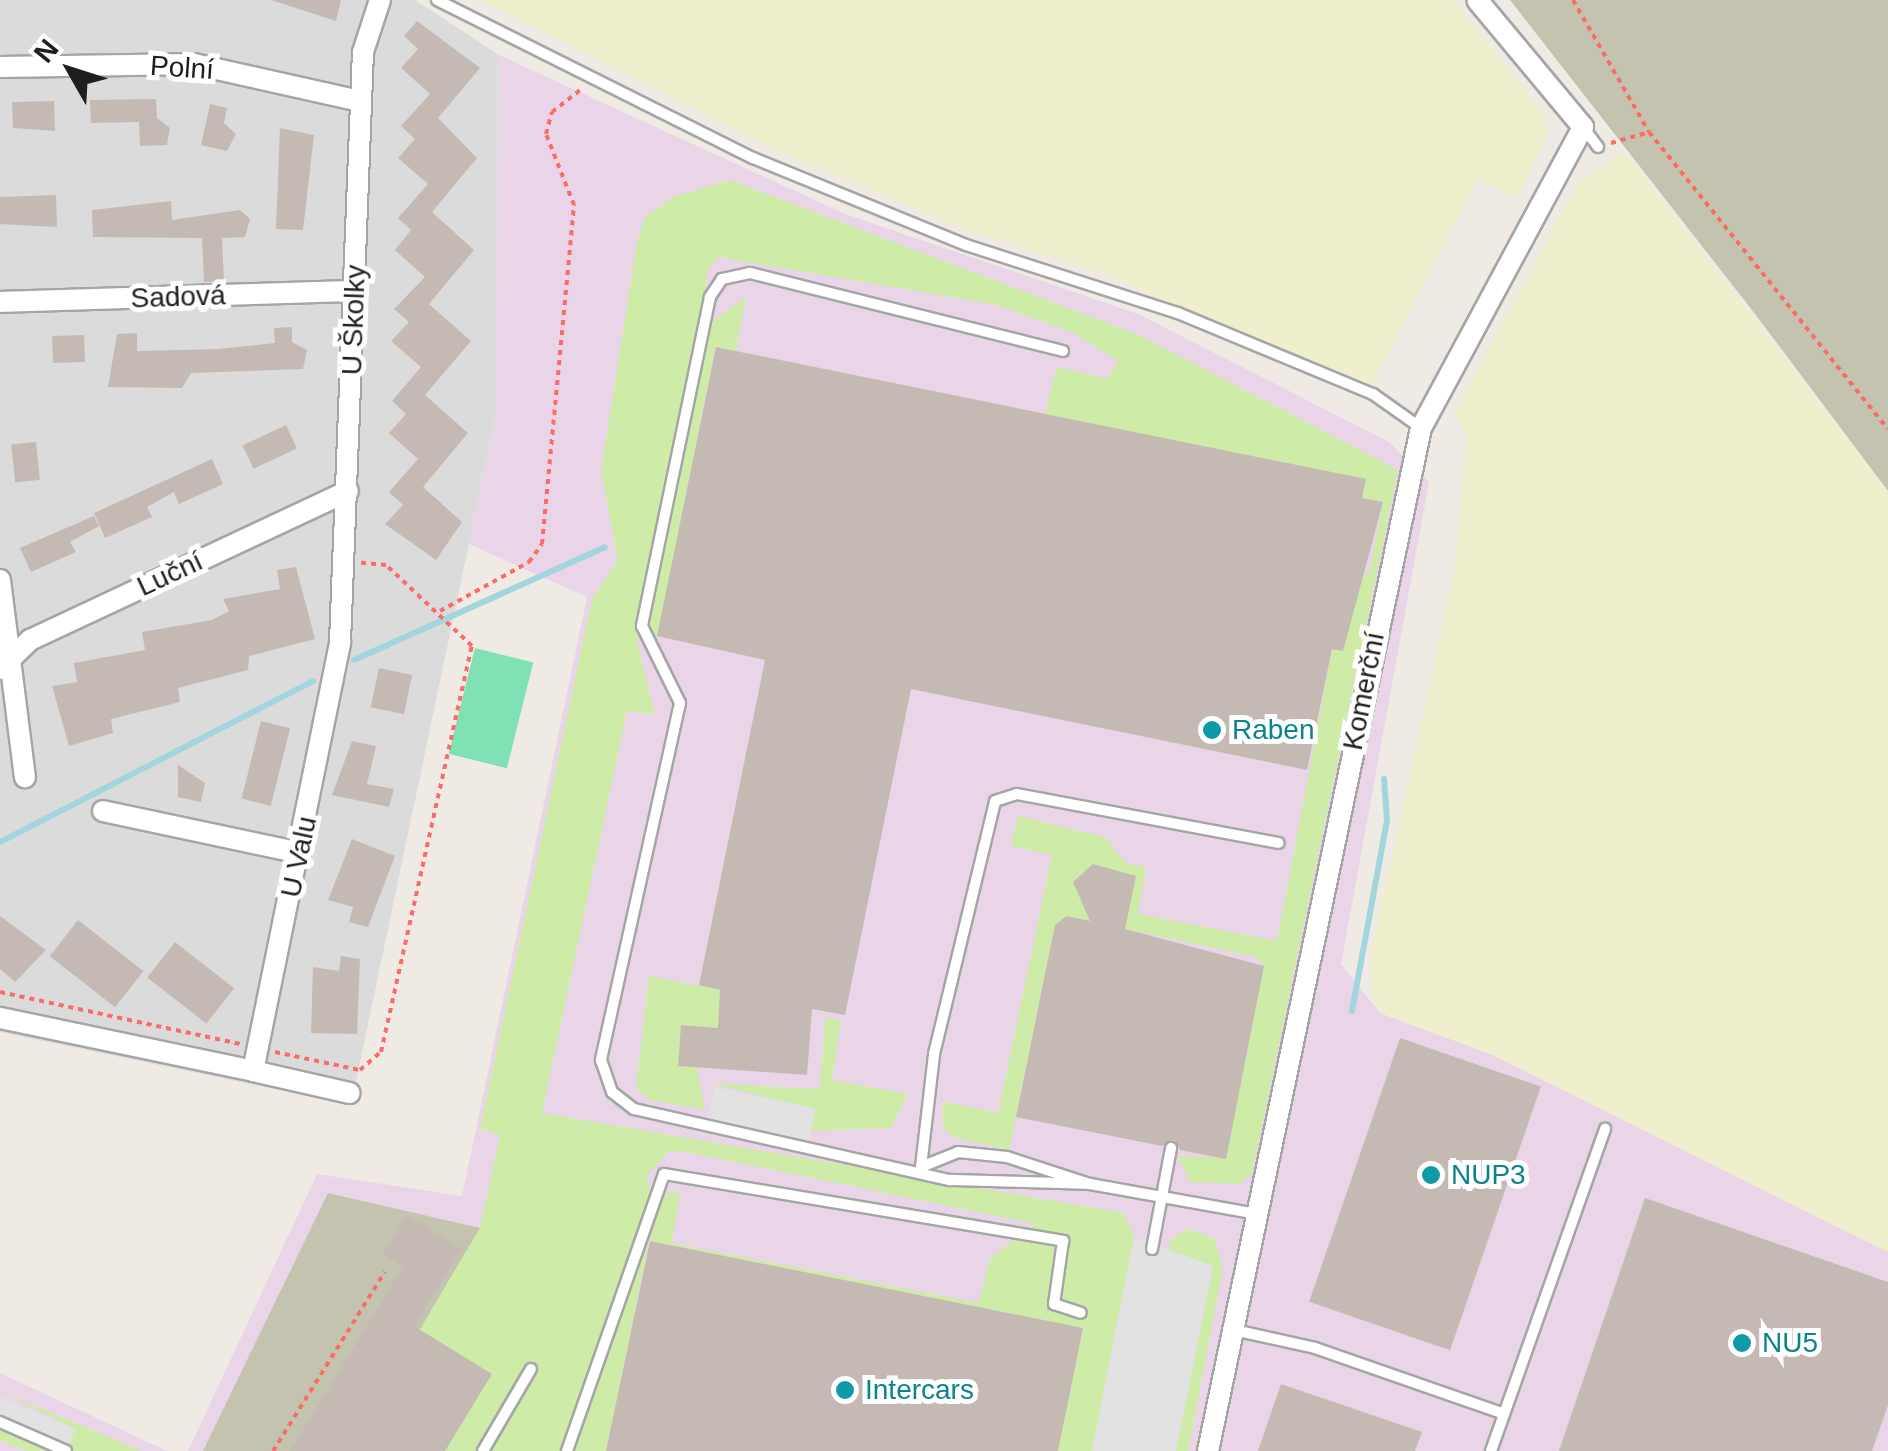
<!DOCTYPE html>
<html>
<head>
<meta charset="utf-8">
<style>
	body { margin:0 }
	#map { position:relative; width:1888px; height:1451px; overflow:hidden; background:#efebe4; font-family:Helvetica,sans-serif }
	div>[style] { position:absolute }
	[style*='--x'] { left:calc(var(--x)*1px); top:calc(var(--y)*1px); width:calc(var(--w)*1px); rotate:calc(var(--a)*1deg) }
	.residential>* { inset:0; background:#dcdbdb }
	.industrial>* { inset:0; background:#e9d5e7 }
	.construction>* { inset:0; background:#c4c3af }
	.farmland>* { inset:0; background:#efefce }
	.grass>* { inset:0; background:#ceeba8 }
	.pitch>* { inset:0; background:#7fe1b4; transform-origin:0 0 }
	.parking>* { inset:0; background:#e2e2e2; transform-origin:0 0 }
	.stream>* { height:6px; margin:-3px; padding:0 3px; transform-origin:3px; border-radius:3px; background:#a3d5df }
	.building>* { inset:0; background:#c4bab3; transform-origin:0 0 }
	.path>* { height:4px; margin-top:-2px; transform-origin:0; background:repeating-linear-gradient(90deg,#fe6b66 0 5px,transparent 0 10px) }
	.roads { filter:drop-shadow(2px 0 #a5a5a5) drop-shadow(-2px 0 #a5a5a5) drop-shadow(0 2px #a5a5a5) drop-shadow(0 -2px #a5a5a5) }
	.lane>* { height:10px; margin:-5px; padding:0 5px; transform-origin:5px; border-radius:5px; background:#fff }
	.street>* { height:20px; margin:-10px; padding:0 10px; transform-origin:10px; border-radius:10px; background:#fff }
	.dots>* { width:28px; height:28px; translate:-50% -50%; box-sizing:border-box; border:5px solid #fff; border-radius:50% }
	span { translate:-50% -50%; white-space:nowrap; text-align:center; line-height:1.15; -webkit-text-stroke:10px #fff; paint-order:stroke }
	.street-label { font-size:28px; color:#1e1e1e }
	.culture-label { font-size:28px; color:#0d838f }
	.left { translate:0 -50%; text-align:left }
	.north { position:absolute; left:20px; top:20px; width:100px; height:100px; -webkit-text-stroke:8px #fff; paint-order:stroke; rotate:309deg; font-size:28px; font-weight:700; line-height:40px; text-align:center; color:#1e1e1e }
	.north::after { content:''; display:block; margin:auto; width:35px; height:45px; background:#1e1e1e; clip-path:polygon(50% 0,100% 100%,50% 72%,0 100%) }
</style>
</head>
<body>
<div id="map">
	<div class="residential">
		<div style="clip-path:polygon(0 0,415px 0,499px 55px,496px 415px,351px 1105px,0 1032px)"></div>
	</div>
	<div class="industrial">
		<div style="clip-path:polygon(499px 55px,845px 214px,1138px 314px,1389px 442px,1429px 482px,1341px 964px,1380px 1013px,1493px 1055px,1888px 1250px,1888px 1451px,188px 1451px,317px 1174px,462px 1196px,587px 597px,469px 544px,496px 415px)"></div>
		<div style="clip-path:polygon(0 1373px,167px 1451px,0 1451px)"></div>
	</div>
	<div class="construction">
		<div style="clip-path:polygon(1510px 0,1888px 0,1888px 491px,1755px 314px)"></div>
		<div style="clip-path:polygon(328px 1193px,480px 1228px,348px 1451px,203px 1451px)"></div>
	</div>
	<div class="farmland">
		<div style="clip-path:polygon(481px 0,1453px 0,1544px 113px,1548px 133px,1517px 198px,1478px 178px,1368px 392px,1108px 275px,958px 227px,777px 150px)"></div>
		<div style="clip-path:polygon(1624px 151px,1888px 491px,1888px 1252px,1493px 1055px,1380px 1013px,1372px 994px,1371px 952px,1454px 575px,1467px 439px,1455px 413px,1576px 186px)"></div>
	</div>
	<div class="grass">
		<div style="clip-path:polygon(evenodd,730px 180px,1139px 335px,1398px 470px,1252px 1173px,1241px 1184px,1190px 1182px,1178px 1156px,1226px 1158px,1264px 966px,1256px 957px,1066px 916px,1055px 925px,1009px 1150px,954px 1137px,943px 1128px,942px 1101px,998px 1113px,1052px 855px,1011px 846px,1018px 816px,1105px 837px,1125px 863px,1146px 867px,1138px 914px,1277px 941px,1347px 571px,1369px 575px,1383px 502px,1362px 498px,1366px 480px,1045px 414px,1057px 367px,1107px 379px,1118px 361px,1074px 333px,997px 305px,718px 257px,708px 269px,702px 329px,746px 297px,736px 351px,715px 348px,657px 638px,636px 637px,655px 715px,627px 711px,542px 1113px,1124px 1213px,1134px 1237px,1092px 1451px,1058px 1451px,1083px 1328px,649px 1241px,606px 1451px,348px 1451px,480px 1228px,500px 1135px,480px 1129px,592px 599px,618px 560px,601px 471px,637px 242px,645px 217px,673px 197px,730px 180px,669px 1151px,696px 1154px,1036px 1224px,990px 1258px,979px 1303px,672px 1243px,680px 1191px,651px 1195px,647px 1174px,669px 1151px)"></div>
		<div style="clip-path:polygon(649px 976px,720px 990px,718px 1028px,682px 1025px,678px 1066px,697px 1067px,705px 1110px,650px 1100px,636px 1088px)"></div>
		<div style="clip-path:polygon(826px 1017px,841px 1021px,832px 1080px,908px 1094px,891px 1128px,811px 1131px,815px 1109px,709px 1083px,819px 1089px)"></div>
		<div style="clip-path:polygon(1188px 1229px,1215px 1239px,1223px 1269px,1188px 1451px,1176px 1451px,1213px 1267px,1168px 1254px,1171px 1239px)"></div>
		<div style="clip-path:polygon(0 1391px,142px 1451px,26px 1451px,0 1440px,0 1422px,75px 1429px)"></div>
	</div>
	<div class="pitch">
		<div style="left:475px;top:648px;width:60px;height:109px;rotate:14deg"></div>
	</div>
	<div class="parking">
		<div style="left:714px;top:1087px;width:104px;height:37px;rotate:12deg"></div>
		<div style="clip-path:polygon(1134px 1237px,1213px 1266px,1176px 1451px,1092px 1451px)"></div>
		<div style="left:0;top:1397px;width:82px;height:25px;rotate:23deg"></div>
	</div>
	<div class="stream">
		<div style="--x:354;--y:660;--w:275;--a:-24.2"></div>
		<div style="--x:0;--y:842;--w:352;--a:-27.2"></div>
		<div style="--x:1352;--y:1011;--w:194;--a:-79.6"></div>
		<div style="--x:1387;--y:820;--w:41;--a:-94.2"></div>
	</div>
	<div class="building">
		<div style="clip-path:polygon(271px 0,341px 0,336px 21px)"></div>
		<div style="clip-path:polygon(417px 21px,480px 68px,438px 118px,477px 158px,432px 212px,474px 250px,429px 304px,471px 341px,425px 395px,468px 433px,423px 487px,462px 522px,436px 560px,385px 524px,403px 505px,389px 492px,418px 459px,389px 433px,406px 414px,392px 401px,421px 367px,391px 341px,409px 322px,394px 309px,425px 277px,395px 250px,411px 230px,398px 218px,428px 184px,398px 158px,415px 139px,401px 126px,430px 94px,401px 68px,418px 49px,404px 36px)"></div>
		<div style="clip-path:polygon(156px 99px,157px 118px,170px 128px,167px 145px,140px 146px,139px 122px,91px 123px,90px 100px)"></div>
		<div style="clip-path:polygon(54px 101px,55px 131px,13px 128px,12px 102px)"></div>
		<div style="clip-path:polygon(210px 104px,227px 108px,224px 123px,236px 134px,227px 151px,201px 145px)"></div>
		<div style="clip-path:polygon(280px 128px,314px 135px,303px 230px,276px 229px)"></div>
		<div style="clip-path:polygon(56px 195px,57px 227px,0 224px,0 197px)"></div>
		<div style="clip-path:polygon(171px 201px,172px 220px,240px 210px,250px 219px,245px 237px,222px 238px,224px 281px,204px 282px,202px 238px,93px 237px,92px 210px)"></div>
		<div style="clip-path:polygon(292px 327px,292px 342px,307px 350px,303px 369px,191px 373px,182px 388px,108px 387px,117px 334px,137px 333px,137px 351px,218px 349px,275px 343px,274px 328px)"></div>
		<div style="left:84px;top:335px;width:27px;height:32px;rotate:88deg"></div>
		<div style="clip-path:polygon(716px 347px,1366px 479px,1362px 498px,1383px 502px,1343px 651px,1332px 649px,1307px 770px,911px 689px,845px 1015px,812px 1009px,807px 1075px,678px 1066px,681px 1025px,718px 1028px,720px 990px,699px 985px,765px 660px,657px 636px)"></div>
		<div style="left:286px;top:425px;width:26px;height:48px;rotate:65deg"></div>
		<div style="left:36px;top:442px;width:38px;height:25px;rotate:84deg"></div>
		<div style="clip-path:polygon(212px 459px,223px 484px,179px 504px,174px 492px,147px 507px,152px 517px,105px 538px,94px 513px)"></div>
		<div style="clip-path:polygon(94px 516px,99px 526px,70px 542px,76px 552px,31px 572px,20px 548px)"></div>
		<div style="clip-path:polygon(296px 567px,315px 639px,249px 656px,248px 670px,178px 688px,180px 702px,111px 719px,113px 733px,69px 746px,52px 686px,77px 682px,74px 663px,145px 650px,142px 632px,212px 620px,229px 611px,223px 599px,280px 589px,277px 570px)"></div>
		<div style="left:379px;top:668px;width:34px;height:40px;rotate:12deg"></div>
		<div style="left:261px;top:721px;width:30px;height:80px;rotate:14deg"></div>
		<div style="clip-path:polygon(352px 741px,376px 746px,367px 784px,394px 789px,389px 807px,332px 795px)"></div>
		<div style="clip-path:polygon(178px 765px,205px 783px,201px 802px,178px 797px)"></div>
		<div style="clip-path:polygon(352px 839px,395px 856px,368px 927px,349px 922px,353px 907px,328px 900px)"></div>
		<div style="clip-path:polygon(1093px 864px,1136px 876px,1125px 929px,1264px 966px,1226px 1159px,1180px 1150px,1174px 1140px,1162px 1146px,1016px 1117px,1055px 925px,1066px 916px,1090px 921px,1073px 882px)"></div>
		<div style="clip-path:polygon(0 916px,46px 950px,15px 982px,0 969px)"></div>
		<div style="left:78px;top:920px;width:83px;height:46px;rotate:38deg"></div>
		<div style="left:175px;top:942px;width:75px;height:45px;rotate:38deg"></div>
		<div style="clip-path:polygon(341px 956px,360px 959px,357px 1034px,311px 1033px,313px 967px,339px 971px)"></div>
		<div style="left:1400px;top:1038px;width:149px;height:279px;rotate:19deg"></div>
		<div style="clip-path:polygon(1645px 1198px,1888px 1282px,1888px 1405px,1872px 1451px,1559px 1451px)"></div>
		<div style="clip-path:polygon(407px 1215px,462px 1249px,414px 1326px,492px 1374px,445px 1451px,290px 1451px,403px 1267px,383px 1254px)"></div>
		<div style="clip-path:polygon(650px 1241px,1083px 1328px,1058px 1451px,606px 1451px)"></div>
		<div style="clip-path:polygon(1281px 1384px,1422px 1432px,1415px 1451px,1258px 1451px)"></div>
	</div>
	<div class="path">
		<div style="--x:1573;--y:0;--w:152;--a:60.1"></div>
		<div style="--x:1611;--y:143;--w:40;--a:-16"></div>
		<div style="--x:1649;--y:132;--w:381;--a:51.2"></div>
		<div style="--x:440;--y:611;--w:102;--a:-28.8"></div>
		<div style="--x:529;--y:562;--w:22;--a:-54"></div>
		<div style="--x:542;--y:544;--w:341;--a:-84.6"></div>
		<div style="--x:574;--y:205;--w:76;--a:-111.5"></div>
		<div style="--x:546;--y:134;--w:23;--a:-75"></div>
		<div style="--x:552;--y:112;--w:36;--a:-38"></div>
		<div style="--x:0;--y:992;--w:247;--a:12.2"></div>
		<div style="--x:275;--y:1052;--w:87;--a:12"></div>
		<div style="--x:360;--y:1070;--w:28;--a:-41"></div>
		<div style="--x:381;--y:1052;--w:416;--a:-77.4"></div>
		<div style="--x:472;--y:646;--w:118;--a:-136.7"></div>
		<div style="--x:386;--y:565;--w:25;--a:-175"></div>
		<div style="--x:273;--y:1451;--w:211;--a:-58"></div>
	</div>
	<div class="roads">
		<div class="lane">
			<div style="--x:437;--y:0;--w:353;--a:26.6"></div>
			<div style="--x:753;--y:158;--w:230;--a:22.2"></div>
			<div style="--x:966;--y:245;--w:223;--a:17.8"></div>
			<div style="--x:1178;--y:313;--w:211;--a:22.6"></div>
			<div style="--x:1373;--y:394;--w:59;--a:35.3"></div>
			<div style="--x:1583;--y:127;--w:25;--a:53"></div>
			<div style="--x:1063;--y:351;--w:323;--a:-166"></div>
			<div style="--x:750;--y:273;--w:29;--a:168"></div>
			<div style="--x:722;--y:279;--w:22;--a:124"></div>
			<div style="--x:710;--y:297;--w:336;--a:101.7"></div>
			<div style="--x:642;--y:626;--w:86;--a:63.7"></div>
			<div style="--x:680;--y:703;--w:366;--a:102.5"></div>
			<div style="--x:601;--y:1060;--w:34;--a:71"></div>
			<div style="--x:612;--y:1092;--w:28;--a:38"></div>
			<div style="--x:634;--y:1109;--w:324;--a:12.7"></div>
			<div style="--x:950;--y:1180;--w:140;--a:1.6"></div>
			<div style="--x:921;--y:1167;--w:114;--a:-83.4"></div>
			<div style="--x:934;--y:1054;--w:260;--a:-76.4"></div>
			<div style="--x:995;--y:801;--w:23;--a:-18"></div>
			<div style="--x:1017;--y:794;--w:266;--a:10.6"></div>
			<div style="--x:921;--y:1167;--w:40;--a:-22"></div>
			<div style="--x:958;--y:1152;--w:49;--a:5.8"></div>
			<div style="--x:1007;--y:1157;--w:87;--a:18"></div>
			<div style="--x:1090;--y:1184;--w:169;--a:10.2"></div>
			<div style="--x:1152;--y:1249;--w:103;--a:-79.3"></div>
			<div style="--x:1234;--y:1330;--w:83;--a:12.5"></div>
			<div style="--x:1315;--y:1348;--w:200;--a:19.2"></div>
			<div style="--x:0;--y:1422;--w:72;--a:23.7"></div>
			<div style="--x:483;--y:1451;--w:95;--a:-59.7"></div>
			<div style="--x:567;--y:1451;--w:293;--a:-70.7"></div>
			<div style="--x:664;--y:1174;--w:405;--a:9.5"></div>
			<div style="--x:1063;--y:1241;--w:64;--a:98.1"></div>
			<div style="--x:1054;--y:1304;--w:28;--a:18"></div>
			<div style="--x:1491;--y:1451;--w:342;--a:-70.5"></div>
		</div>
		<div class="street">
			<div style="--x:0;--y:67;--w:194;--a:-0.9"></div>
			<div style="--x:194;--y:64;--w:170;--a:12.6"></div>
			<div style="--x:0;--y:302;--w:356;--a:-1.8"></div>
			<div style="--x:0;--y:580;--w:199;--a:82.8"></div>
			<div style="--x:0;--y:669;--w:42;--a:-44"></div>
			<div style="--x:30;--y:640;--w:351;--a:-25.1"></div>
			<div style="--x:103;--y:811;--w:201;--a:12"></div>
			<div style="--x:0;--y:1018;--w:258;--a:11.8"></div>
			<div style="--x:253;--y:1071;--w:438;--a:-78.5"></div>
			<div style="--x:340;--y:642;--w:590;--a:-87.77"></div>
			<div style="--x:363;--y:52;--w:55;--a:-71.9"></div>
			<div style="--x:253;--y:1071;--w:99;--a:12.8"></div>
			<div style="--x:1208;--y:1451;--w:1045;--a:-78.24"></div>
			<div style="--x:1421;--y:428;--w:342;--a:-61.7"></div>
			<div style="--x:1583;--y:127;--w:165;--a:-129.8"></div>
		</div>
	</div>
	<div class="dots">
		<div style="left:1212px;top:730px;background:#0f9aa8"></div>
		<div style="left:1431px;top:1175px;background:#0f9aa8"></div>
		<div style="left:1742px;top:1343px;background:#0f9aa8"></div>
		<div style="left:845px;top:1390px;background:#0f9aa8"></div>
	</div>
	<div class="street-label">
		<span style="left:182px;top:68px;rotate:4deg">Polní</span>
		<span style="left:178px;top:297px;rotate:-2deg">Sadová</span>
		<span style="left:354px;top:320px;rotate:-88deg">U Školky</span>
		<span style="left:170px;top:574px;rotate:-25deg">Luční</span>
		<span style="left:1364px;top:691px;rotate:-79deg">Komerční</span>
		<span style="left:299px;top:857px;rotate:-78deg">U Valu</span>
	</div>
	<div class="culture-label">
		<span class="left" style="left:1232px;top:730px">Raben</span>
		<span class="left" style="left:1451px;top:1175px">NUP3</span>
		<span class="left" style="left:1762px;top:1343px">NU5</span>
		<span class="left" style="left:865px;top:1390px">Intercars</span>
	</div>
	<div class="north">N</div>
</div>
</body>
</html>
